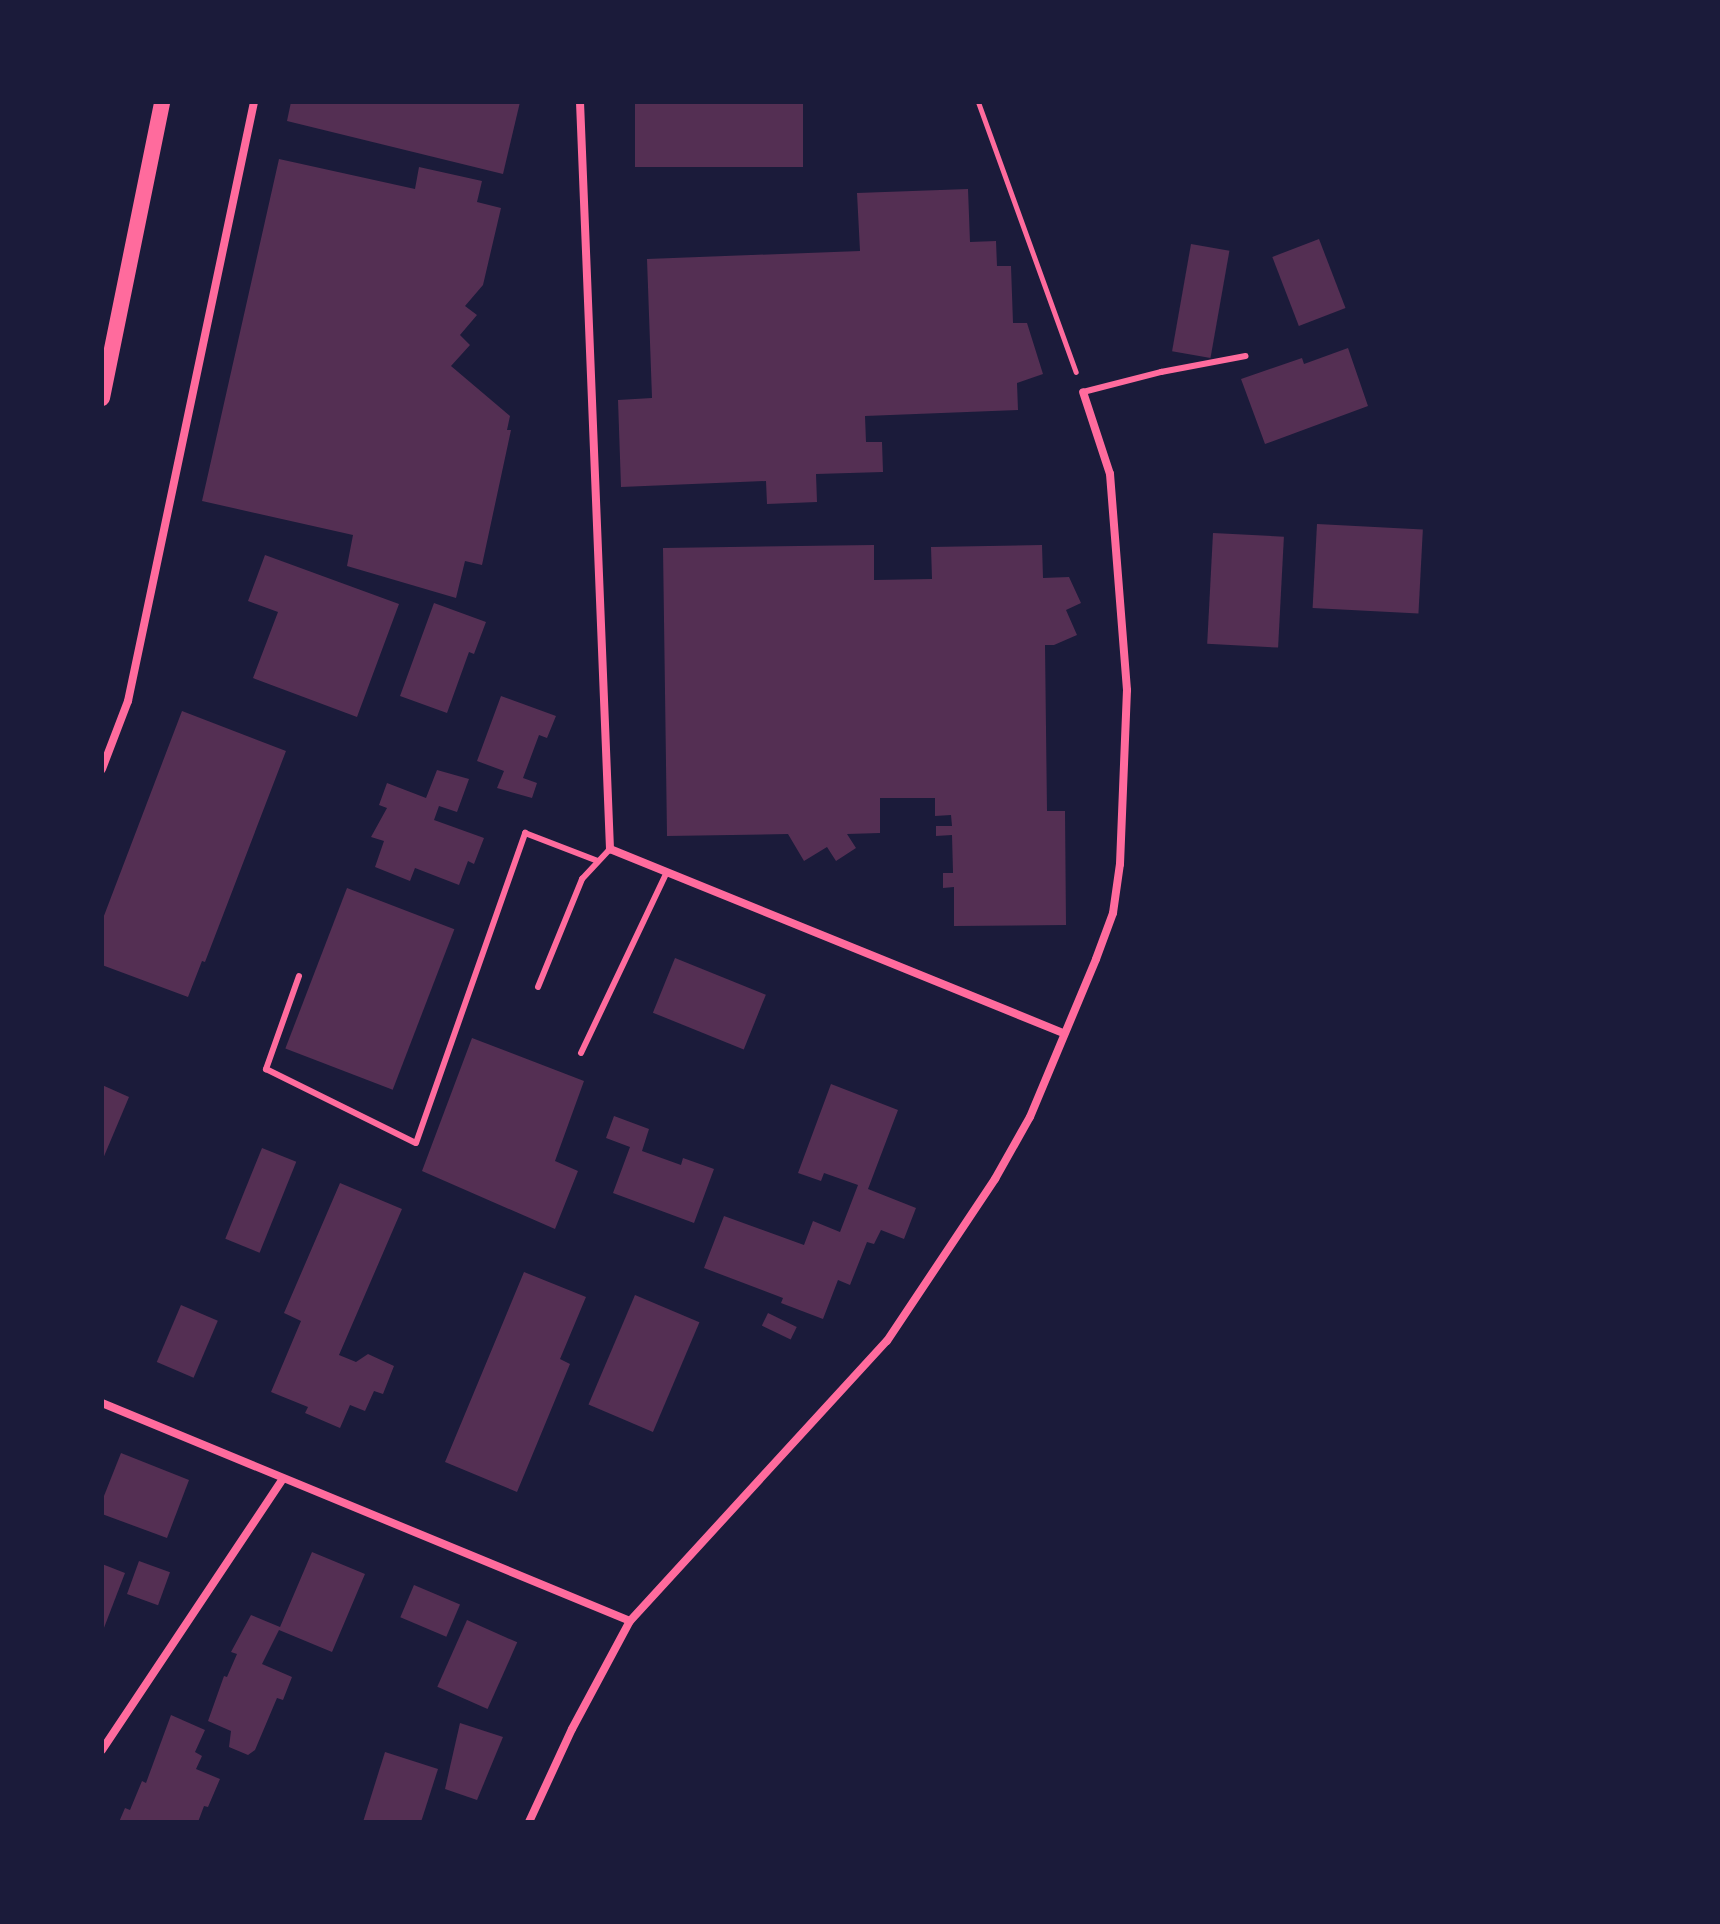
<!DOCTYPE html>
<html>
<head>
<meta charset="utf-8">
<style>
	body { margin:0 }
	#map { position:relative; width:1720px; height:1924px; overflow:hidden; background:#1b1b3a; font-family:"Nunito Sans",sans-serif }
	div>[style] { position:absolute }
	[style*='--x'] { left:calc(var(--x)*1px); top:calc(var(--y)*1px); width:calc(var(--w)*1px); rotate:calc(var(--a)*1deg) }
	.building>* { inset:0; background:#542f53; transform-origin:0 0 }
	.path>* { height:5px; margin:-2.5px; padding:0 2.5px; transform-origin:2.5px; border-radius:2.5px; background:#ff6b9d }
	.service>* { height:6px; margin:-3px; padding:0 3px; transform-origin:3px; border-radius:3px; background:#ff6b9d }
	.minor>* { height:8px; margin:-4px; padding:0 4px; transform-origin:4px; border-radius:4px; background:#ff6b9d }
	.secondary>* { height:16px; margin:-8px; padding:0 8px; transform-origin:8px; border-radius:8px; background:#ff6b9d }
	span { translate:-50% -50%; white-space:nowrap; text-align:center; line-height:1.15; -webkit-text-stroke:8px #1b1b3a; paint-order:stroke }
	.frame { position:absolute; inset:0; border:104px solid #1b1b3a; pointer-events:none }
</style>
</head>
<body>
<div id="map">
	<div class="building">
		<div style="clip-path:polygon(291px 102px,520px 102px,503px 174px,287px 121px)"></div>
		<div style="left:635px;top:102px;width:168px;height:65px"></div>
		<div style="clip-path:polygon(279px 159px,415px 189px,419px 167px,482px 181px,477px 202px,501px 208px,483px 285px,465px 306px,477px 315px,460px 335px,470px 345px,451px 366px,510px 416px,507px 430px,511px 430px,482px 565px,465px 561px,456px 598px,347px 566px,353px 535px,202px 501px)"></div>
		<div style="clip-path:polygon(968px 189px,970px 242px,996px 241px,997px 266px,1011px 266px,1013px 323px,1027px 323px,1043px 374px,1017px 383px,1018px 410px,865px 416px,866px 442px,882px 442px,883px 472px,816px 474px,817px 502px,767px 504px,766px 481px,621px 487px,618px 400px,652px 398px,647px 259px,860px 251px,857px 193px)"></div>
		<div style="left:1319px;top:239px;width:74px;height:50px;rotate:69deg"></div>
		<div style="left:1191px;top:244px;width:39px;height:109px;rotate:10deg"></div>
		<div style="clip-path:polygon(1348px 348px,1368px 406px,1265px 444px,1241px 379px,1302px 358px,1304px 364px)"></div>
		<div style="left:1317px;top:524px;width:106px;height:84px;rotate:3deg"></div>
		<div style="left:1213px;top:533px;width:71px;height:111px;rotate:3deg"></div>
		<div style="clip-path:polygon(874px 545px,874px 580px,932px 579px,931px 547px,1042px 545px,1043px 578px,1069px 577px,1081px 603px,1066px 610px,1077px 635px,1054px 645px,1045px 645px,1047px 811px,1065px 811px,1066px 925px,954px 926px,954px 887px,943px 888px,943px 873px,953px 873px,952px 835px,936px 836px,936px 826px,952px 826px,951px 815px,935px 816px,935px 798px,880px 798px,880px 833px,847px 834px,856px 848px,836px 861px,827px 847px,804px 861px,788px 834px,667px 836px,663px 548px)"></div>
		<div style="clip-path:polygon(265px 555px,399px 604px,357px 717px,253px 678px,278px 612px,248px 601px)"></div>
		<div style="clip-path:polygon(434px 603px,486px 622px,474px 654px,469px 652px,447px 713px,400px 696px)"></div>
		<div style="clip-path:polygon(501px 696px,556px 716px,547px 738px,539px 735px,523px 778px,537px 783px,532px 798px,497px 788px,504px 771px,477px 761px)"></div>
		<div style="clip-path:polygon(182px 711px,286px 751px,205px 962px,202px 961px,188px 997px,102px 965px,102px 921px)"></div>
		<div style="clip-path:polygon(437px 770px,469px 779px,457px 812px,439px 806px,434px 820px,484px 838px,474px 864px,468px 861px,459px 885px,415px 868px,410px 881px,375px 867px,384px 841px,371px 837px,387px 808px,379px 805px,387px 783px,426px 798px)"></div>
		<div style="left:347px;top:888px;width:115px;height:172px;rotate:21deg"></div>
		<div style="left:675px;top:958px;width:98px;height:59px;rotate:22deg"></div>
		<div style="clip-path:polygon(472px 1038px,584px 1081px,555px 1161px,578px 1171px,555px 1229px,422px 1171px)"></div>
		<div style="clip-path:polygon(831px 1084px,898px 1110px,868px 1189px,916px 1208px,904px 1239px,881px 1230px,874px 1244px,867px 1242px,850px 1285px,838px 1280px,823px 1319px,781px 1303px,783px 1298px,704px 1268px,724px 1216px,804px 1245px,813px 1221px,840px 1232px,858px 1185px,824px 1173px,821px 1181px,798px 1173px)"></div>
		<div style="clip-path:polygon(102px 1085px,129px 1097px,102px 1161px)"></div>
		<div style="clip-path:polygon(614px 1116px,649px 1129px,642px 1151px,681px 1165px,683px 1158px,714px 1169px,694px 1223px,613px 1193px,630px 1147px,606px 1138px)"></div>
		<div style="left:262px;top:1148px;width:37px;height:98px;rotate:22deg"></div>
		<div style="clip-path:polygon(340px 1183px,402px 1209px,339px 1355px,356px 1362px,368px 1354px,394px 1366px,383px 1394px,374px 1391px,365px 1411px,350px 1405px,340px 1428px,305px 1413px,308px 1407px,271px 1392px,301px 1321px,284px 1313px)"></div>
		<div style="clip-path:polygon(524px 1272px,586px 1297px,560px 1359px,570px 1364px,517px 1492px,445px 1462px)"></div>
		<div style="left:635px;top:1295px;width:70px;height:119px;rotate:23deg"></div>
		<div style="left:181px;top:1305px;width:40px;height:62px;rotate:23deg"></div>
		<div style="left:768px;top:1313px;width:32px;height:14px;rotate:26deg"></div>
		<div style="clip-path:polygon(121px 1453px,189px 1480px,167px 1538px,102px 1514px,102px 1501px)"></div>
		<div style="clip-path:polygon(312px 1552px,365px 1574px,332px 1652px,279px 1630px,262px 1664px,292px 1677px,283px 1700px,277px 1698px,255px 1750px,248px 1755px,229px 1747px,231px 1731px,208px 1721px,224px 1676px,227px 1677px,237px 1654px,231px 1652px,251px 1615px,280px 1627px)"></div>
		<div style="left:139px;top:1561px;width:33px;height:35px;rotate:20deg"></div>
		<div style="clip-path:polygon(102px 1564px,125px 1573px,102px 1633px)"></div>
		<div style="left:414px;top:1585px;width:50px;height:35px;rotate:23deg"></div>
		<div style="left:467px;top:1620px;width:55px;height:73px;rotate:24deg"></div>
		<div style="clip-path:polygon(171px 1715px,205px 1730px,195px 1752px,202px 1756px,196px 1769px,220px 1779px,208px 1807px,204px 1806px,198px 1822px,119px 1822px,125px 1808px,130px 1810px,142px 1781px,146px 1783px)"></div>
		<div style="clip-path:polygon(460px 1723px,503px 1737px,477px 1800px,445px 1789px)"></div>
		<div style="clip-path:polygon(385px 1752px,438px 1769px,421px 1822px,363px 1822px)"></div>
	</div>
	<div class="path">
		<div style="--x:978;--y:102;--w:287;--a:70.1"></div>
	</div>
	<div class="service">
		<div style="--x:1083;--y:392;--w:81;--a:-14.4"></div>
		<div style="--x:1161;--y:372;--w:86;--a:-10.7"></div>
		<div style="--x:299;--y:976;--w:99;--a:109.5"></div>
		<div style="--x:266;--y:1069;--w:167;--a:26.3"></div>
		<div style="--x:416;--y:1143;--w:329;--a:-70.6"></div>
		<div style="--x:525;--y:833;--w:78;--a:21"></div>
		<div style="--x:538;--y:987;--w:117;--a:-67.8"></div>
		<div style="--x:582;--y:879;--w:41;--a:-47"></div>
		<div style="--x:581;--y:1053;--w:200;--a:-64.6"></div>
	</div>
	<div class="minor">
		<div style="--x:580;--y:102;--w:748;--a:87.7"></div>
		<div style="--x:610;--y:849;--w:490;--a:22.1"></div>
		<div style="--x:102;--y:769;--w:73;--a:-69.1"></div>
		<div style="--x:128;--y:701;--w:612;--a:-78.12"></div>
		<div style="--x:102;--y:1403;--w:571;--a:22.43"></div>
		<div style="--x:102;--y:1750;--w:326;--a:-56.3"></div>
		<div style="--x:529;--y:1822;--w:102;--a:-65.2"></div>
		<div style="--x:572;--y:1729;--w:123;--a:-61.8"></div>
		<div style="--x:630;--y:1621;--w:380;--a:-47.5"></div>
		<div style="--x:887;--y:1341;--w:195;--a:-56.3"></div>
		<div style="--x:995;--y:1179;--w:71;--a:-60.6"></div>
		<div style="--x:1030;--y:1117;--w:171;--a:-67.3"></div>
		<div style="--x:1096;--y:959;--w:49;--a:-69.7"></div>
		<div style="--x:1113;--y:913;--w:49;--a:-81.9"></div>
		<div style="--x:1120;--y:864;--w:174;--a:-87.7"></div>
		<div style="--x:1127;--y:690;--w:217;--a:-94.5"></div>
		<div style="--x:1110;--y:474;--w:86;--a:-108.2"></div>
	</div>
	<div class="secondary">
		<div style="--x:102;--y:398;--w:302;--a:-78.5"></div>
	</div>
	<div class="frame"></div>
</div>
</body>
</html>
